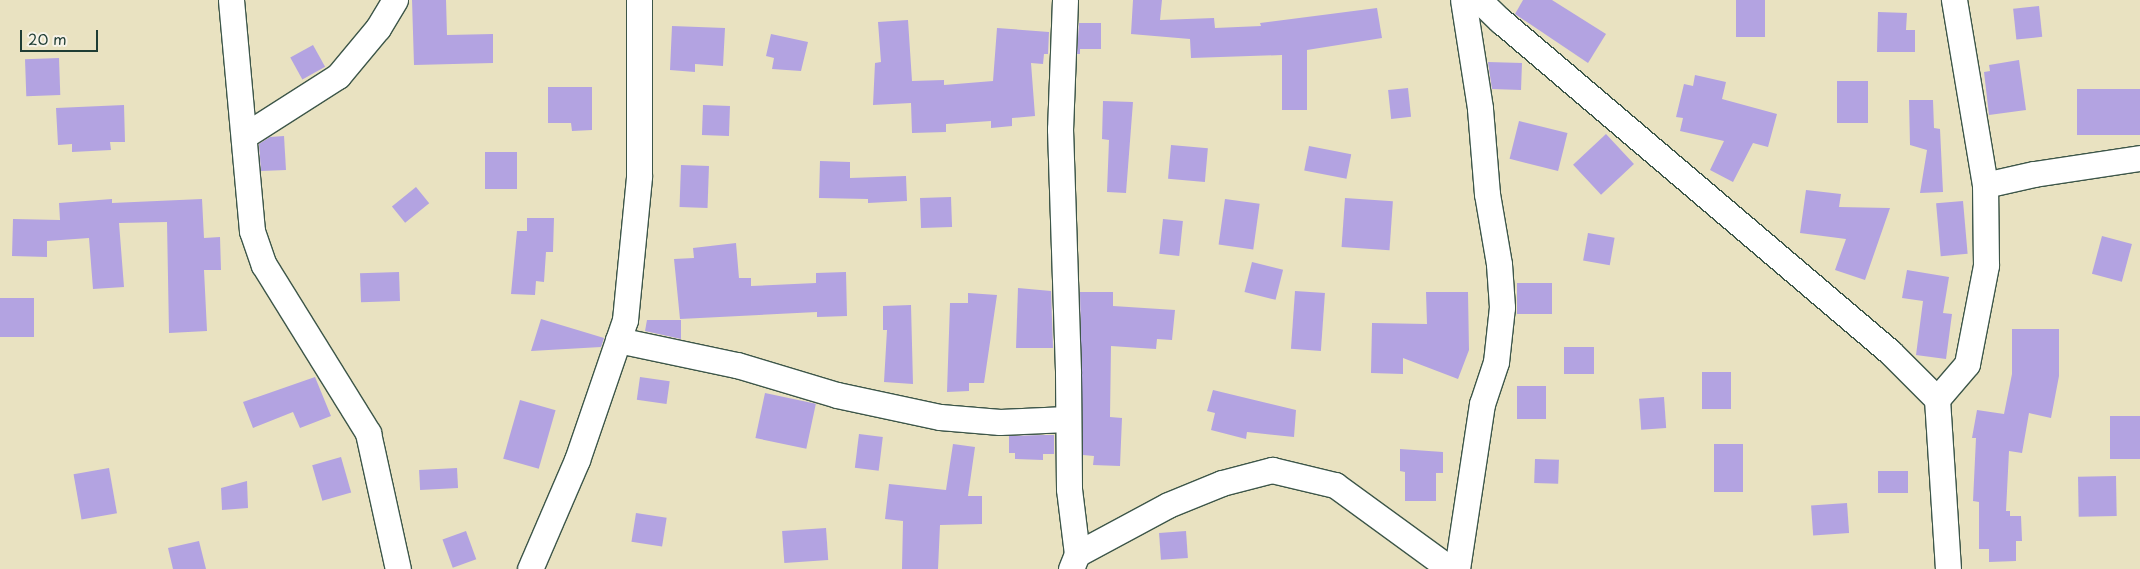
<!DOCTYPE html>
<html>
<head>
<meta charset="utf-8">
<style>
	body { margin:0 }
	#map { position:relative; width:2140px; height:569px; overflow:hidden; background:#e9e2c1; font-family:"Playpen Sans",sans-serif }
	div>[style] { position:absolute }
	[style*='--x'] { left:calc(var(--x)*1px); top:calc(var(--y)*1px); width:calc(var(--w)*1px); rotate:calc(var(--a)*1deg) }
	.building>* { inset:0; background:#b3a3e1; transform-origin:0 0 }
	.roads { filter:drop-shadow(1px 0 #3d5649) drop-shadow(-1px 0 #3d5649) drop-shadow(0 1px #3d5649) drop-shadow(0 -1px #3d5649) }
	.minor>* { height:25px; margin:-12.5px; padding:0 12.5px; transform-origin:12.5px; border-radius:12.5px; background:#fff }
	span { translate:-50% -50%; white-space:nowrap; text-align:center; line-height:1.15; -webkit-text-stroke:4px #f7f3e8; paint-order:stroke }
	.scale { position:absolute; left:20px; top:30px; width:78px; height:22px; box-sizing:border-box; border:2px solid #1f3d34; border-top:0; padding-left:6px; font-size:15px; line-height:18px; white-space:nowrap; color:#1f3d34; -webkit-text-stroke:4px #f7f3e8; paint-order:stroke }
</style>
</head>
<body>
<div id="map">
	<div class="building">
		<div style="clip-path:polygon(412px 0,446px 0,447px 35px,493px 34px,493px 63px,414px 65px)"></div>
		<div style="clip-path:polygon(1133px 0,1162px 0,1160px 20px,1214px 18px,1215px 28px,1261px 26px,1260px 23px,1377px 8px,1382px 38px,1307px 50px,1307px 110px,1282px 110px,1282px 55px,1191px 58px,1190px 39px,1131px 34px)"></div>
		<div style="clip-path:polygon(1523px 0,1552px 0,1606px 34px,1588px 63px,1515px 14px)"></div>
		<div style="left:1736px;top:0;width:29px;height:37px"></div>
		<div style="left:2039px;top:6px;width:31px;height:26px;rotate:84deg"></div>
		<div style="clip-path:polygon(1878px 12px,1907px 13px,1906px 30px,1915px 30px,1915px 52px,1877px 52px)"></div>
		<div style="clip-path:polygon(908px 20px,912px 81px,944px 80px,944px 85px,993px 81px,997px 28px,1049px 32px,1048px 54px,1044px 54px,1043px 64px,1031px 63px,1035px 116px,1012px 118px,1012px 126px,991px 128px,991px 121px,946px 124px,946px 132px,912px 133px,911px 103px,873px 105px,875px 63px,881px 62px,878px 22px)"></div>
		<div style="clip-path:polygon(1079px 23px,1101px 23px,1101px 49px,1080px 49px,1080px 54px,1077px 54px)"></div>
		<div style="clip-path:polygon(672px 26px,725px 28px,723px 66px,695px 64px,695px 72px,670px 70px)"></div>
		<div style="clip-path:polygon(771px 34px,808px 42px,801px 71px,772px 69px,774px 58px,766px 56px)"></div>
		<div style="left:313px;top:45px;width:25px;height:26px;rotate:61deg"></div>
		<div style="left:59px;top:58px;width:37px;height:34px;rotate:88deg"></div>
		<div style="clip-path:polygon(2019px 60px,2026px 110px,1989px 115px,1984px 72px,1990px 71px,1989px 65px)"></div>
		<div style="clip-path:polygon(1488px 62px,1522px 63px,1521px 90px,1492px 89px)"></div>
		<div style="clip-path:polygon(1695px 75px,1726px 82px,1722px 99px,1777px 114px,1768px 147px,1753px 143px,1733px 182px,1710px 170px,1724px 141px,1680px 131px,1683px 118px,1676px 117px,1684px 84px,1693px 86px)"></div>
		<div style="left:1837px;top:81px;width:31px;height:42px"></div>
		<div style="clip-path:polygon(548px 87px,592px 87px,592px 130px,572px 131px,571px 123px,548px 123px)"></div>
		<div style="left:1408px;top:88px;width:29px;height:20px;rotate:84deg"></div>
		<div style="left:2077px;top:89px;width:63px;height:46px"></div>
		<div style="clip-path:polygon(1909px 100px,1933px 100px,1934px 128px,1940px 129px,1943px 192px,1920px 193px,1927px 150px,1910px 145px)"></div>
		<div style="clip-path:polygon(1103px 101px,1133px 102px,1126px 193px,1107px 192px,1109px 140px,1102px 139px)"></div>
		<div style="clip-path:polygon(124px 105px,125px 142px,110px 142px,111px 150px,72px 152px,72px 144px,58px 145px,56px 108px)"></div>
		<div style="left:703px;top:105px;width:27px;height:30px;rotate:2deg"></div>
		<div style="left:1519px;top:121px;width:50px;height:39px;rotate:14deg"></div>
		<div style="left:1606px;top:134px;width:41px;height:45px;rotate:47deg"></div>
		<div style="clip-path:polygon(284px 136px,286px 170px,261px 171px,259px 144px,270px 137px)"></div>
		<div style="left:1171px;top:145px;width:37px;height:34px;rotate:5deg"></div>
		<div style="left:1309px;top:146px;width:43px;height:25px;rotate:11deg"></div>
		<div style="left:485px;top:152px;width:32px;height:37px"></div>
		<div style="clip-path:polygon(820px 161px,850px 162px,850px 178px,906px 176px,907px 201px,868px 203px,868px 199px,819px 198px)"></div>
		<div style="left:681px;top:165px;width:28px;height:42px;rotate:2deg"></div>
		<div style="left:416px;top:187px;width:21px;height:31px;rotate:51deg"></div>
		<div style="clip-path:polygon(1806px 190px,1841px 194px,1839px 207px,1890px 208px,1865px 280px,1835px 270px,1846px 239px,1800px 233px)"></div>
		<div style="left:951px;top:197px;width:30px;height:31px;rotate:88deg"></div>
		<div style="left:1345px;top:198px;width:48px;height:49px;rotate:4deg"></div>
		<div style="clip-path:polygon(112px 199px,112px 203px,202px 199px,204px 238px,220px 237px,221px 270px,204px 270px,207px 331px,169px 333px,167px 222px,119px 223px,124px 287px,93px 289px,89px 238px,47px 241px,47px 257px,12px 256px,13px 219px,60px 220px,59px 203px)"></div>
		<div style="left:1225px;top:199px;width:35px;height:46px;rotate:8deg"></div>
		<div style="left:1963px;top:201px;width:53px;height:27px;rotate:85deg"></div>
		<div style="clip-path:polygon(527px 218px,554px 218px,553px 252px,546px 252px,544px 282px,536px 281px,535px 295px,511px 294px,517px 231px,527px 231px)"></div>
		<div style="left:1163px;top:219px;width:20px;height:35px;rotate:6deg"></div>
		<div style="left:1588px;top:233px;width:27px;height:28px;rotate:10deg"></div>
		<div style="left:2102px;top:236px;width:31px;height:39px;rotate:15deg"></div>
		<div style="clip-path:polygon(736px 243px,739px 278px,751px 278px,751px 286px,816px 283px,816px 273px,846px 272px,847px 316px,817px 317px,817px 312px,680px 319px,674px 259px,694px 258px,693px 248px)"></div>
		<div style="left:1252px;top:262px;width:32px;height:31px;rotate:14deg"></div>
		<div style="clip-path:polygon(1907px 270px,1949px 277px,1943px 313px,1952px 314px,1946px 359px,1916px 355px,1923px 301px,1902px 298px)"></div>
		<div style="left:399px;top:272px;width:29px;height:39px;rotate:88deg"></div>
		<div style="left:1552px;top:283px;width:31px;height:35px;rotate:90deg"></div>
		<div style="clip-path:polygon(1018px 288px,1051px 291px,1053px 348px,1016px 348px)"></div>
		<div style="left:1295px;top:291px;width:30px;height:58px;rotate:4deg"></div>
		<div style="clip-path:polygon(1080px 292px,1113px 292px,1113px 306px,1175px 310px,1172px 340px,1157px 339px,1156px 349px,1111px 346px,1110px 417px,1122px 418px,1120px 466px,1093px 465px,1094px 456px,1083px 455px)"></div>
		<div style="clip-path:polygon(1426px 292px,1468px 292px,1469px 350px,1458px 379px,1403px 358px,1403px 374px,1371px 373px,1372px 323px,1427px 324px)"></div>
		<div style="clip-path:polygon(968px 293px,997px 295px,984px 383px,969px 383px,969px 391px,947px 392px,950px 303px,968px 303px)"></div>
		<div style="left:0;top:298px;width:34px;height:39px"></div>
		<div style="clip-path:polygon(911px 305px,913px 384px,884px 382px,887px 330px,883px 330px,883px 306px)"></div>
		<div style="clip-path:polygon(541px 319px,604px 338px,601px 347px,531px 351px)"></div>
		<div style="clip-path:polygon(647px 320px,681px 320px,681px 339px,645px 331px)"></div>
		<div style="clip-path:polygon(2012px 329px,2059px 329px,2059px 376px,2051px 418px,2029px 413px,2022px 453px,2009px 451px,2006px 511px,2010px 511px,2010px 516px,2021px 516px,2022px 541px,2016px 541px,2016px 561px,1989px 562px,1989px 549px,1979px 549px,1979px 502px,1973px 501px,1976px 438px,1972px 438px,1977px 410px,2004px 414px,2012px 374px)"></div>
		<div style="left:1564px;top:347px;width:30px;height:27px"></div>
		<div style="left:1702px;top:372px;width:29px;height:37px"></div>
		<div style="clip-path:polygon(315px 377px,331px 416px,300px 428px,293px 412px,253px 428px,243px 402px)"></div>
		<div style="left:640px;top:377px;width:30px;height:23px;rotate:8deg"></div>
		<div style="left:1517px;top:386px;width:29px;height:33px"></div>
		<div style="clip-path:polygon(1213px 390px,1296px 410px,1294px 437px,1247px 432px,1246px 439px,1211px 430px,1215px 413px,1207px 411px)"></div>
		<div style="left:765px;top:393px;width:52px;height:46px;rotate:12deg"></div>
		<div style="left:1664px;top:397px;width:31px;height:25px;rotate:86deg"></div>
		<div style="left:520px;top:400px;width:37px;height:61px;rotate:16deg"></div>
		<div style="left:2110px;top:416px;width:30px;height:43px"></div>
		<div style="left:859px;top:434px;width:24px;height:34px;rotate:7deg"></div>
		<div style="clip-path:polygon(1044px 435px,1054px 435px,1054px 454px,1043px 454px,1043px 460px,1015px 459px,1015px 453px,1009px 453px,1009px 436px)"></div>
		<div style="clip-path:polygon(953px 444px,975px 447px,968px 496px,982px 496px,982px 524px,940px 525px,938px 569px,902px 569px,903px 521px,885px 519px,889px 484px,946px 490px)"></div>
		<div style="left:1714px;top:444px;width:29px;height:48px"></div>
		<div style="clip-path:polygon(1400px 449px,1443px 452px,1443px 473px,1436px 473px,1436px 501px,1405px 501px,1405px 472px,1400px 471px)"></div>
		<div style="left:341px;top:457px;width:37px;height:30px;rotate:74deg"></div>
		<div style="left:1535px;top:459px;width:24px;height:24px;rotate:2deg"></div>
		<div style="left:109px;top:468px;width:46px;height:36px;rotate:80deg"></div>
		<div style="left:457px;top:468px;width:20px;height:38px;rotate:87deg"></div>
		<div style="left:1878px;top:471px;width:30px;height:22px"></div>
		<div style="left:2116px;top:476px;width:40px;height:38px;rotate:89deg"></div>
		<div style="clip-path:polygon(247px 481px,248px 508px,222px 510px,221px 488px)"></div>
		<div style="left:1847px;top:503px;width:30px;height:36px;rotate:86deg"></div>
		<div style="left:636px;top:513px;width:31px;height:29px;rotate:9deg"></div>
		<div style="left:826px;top:528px;width:32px;height:44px;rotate:86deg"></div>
		<div style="left:466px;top:531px;width:30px;height:25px;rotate:70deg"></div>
		<div style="left:1186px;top:531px;width:27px;height:27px;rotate:86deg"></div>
		<div style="clip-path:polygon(199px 541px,206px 569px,173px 569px,168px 548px)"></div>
	</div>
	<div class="roads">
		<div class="minor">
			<div style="--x:231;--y:0;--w:232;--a:84.8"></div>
			<div style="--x:252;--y:231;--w:36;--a:71"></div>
			<div style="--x:264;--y:265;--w:198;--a:58.2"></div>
			<div style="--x:368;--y:433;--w:139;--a:77.6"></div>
			<div style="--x:1065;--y:0;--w:129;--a:92.2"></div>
			<div style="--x:1060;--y:129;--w:244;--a:88.1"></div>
			<div style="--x:1068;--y:373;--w:116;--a:89.5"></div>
			<div style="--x:1069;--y:489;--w:65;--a:83"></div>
			<div style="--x:1077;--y:554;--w:16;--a:112"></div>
			<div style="--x:1484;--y:0;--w:4;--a:146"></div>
			<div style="--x:1481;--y:2;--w:28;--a:44"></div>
			<div style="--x:1501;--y:21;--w:511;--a:40.39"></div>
			<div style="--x:1890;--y:352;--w:66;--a:45"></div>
			<div style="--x:1937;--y:399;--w:170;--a:86.3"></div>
			<div style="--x:244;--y:136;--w:112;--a:-32.6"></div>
			<div style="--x:338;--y:76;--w:62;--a:-50.2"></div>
			<div style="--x:378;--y:28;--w:33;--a:-59"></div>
			<div style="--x:1985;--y:185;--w:50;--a:-12.7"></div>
			<div style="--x:2034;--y:174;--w:107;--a:-8.6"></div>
			<div style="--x:618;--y:340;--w:122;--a:11.9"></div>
			<div style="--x:737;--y:365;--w:104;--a:16.7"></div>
			<div style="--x:837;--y:395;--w:105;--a:12.1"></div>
			<div style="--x:940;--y:417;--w:60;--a:4.8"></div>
			<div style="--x:1000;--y:422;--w:67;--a:-2.6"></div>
			<div style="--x:1937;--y:399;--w:46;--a:-49.4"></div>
			<div style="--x:1967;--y:364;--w:101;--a:-79.1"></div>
			<div style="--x:1986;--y:265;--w:80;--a:-90.7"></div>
			<div style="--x:1985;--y:185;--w:188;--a:-99.5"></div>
			<div style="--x:1077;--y:554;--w:103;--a:-28.3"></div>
			<div style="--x:1168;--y:505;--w:58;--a:-22.2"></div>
			<div style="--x:1222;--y:483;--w:52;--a:-14.6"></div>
			<div style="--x:1272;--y:470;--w:65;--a:13.4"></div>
			<div style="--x:1335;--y:485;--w:142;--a:36.1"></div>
			<div style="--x:530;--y:569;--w:119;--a:-66.7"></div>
			<div style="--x:577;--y:460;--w:148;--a:-71.1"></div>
			<div style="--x:625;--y:320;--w:145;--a:-84.4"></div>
			<div style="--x:639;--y:176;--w:176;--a:-90"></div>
			<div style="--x:1457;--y:569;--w:167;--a:-81.4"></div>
			<div style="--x:1482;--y:404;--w:44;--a:-71.6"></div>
			<div style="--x:1496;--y:362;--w:55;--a:-83.8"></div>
			<div style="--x:1502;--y:307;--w:43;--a:-94"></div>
			<div style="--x:1499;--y:264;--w:71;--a:-99.7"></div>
			<div style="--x:1487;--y:194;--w:86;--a:-94.7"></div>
			<div style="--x:1480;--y:108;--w:109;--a:-98.9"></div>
		</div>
	</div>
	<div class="scale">20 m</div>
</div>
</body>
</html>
